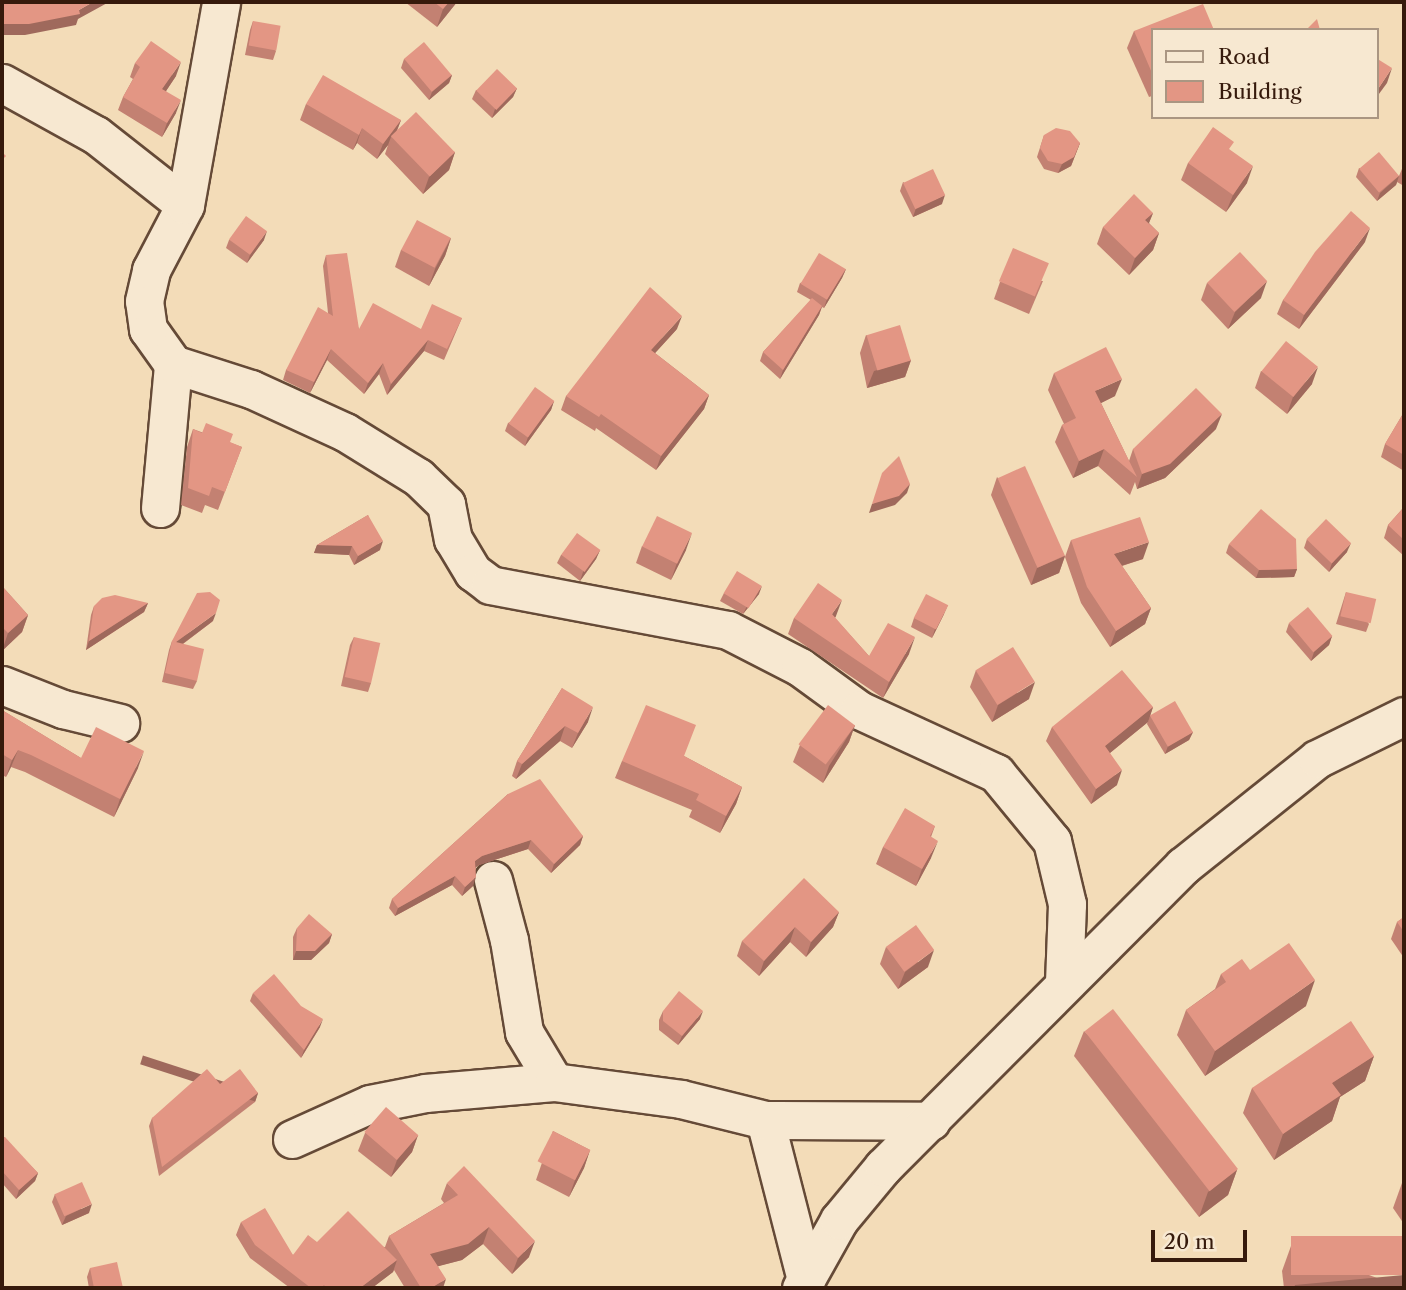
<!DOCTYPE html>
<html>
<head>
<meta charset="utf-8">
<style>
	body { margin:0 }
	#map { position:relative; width:1406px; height:1290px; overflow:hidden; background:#f3dcb8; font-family:"Libre Caslon Text",serif }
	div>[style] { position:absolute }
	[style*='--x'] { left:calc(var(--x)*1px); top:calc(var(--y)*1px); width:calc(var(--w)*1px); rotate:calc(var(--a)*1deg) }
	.roads { filter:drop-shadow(2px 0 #654a37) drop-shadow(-2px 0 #654a37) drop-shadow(0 2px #654a37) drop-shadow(0 -2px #654a37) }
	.street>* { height:37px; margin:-18.5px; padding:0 18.5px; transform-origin:18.5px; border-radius:18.5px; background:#f7e8d1 }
	.wall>* { inset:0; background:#c38172 }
	.shaded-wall>* { inset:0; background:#9f695c; transform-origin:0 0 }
	.building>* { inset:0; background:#e39684; transform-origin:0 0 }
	span { translate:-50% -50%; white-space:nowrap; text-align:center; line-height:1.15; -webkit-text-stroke:6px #f7e8d1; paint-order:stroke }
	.frame { position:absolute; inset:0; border:4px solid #361a0c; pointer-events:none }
	.legend { position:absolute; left:1151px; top:28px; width:228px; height:91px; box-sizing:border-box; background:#f7e8d1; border:2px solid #aa9682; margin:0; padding:9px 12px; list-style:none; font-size:21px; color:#361a0c }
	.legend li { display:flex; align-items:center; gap:14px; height:35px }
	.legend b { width:35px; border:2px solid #aa9682 }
	.scale { position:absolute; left:1151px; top:1230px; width:96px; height:32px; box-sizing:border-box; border:4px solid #361a0c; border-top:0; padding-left:9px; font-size:21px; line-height:24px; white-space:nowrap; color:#361a0c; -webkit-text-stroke:5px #f7e8d1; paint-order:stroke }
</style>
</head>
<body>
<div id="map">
	<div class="roads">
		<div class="street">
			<div style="--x:2;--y:83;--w:107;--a:29"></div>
			<div style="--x:96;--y:135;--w:113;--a:38.2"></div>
			<div style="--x:173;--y:364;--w:82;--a:17.8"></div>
			<div style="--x:251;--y:389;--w:103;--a:24.6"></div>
			<div style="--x:345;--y:432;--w:86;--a:31.7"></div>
			<div style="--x:418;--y:477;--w:39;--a:44"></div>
			<div style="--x:446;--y:504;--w:36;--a:79"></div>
			<div style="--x:453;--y:539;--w:39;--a:59"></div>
			<div style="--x:473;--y:572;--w:21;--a:37"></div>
			<div style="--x:490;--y:585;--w:242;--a:10.7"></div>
			<div style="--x:728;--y:630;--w:81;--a:27.2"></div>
			<div style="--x:800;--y:667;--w:73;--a:36.1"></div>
			<div style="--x:859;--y:710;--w:151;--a:24.7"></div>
			<div style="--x:996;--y:773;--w:88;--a:50.5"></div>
			<div style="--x:1052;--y:841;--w:65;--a:76.6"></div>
			<div style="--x:1067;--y:904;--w:79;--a:92.2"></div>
			<div style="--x:160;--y:508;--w:145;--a:-84.8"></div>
			<div style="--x:173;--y:364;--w:43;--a:-125.5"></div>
			<div style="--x:148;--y:329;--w:28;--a:-98"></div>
			<div style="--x:144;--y:301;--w:32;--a:-77"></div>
			<div style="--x:151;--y:270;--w:73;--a:-62.4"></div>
			<div style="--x:185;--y:205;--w:206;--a:-79.9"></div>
			<div style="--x:2;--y:685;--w:66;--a:21.5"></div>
			<div style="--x:63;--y:709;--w:59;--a:13.8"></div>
			<div style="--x:493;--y:880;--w:62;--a:75.1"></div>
			<div style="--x:509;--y:940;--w:93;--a:80.7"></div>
			<div style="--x:524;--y:1032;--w:58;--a:59"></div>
			<div style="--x:765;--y:1120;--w:165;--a:75.6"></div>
			<div style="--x:292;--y:1139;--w:85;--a:-24.2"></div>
			<div style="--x:370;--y:1104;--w:56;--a:-11.3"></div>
			<div style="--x:425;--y:1093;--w:129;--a:-4.9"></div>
			<div style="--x:554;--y:1082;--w:128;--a:7.6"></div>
			<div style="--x:681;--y:1099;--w:87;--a:14"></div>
			<div style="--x:765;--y:1120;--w:166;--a:0.3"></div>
			<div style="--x:801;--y:1288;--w:78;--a:-60.8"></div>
			<div style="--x:839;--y:1220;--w:69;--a:-50.3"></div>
			<div style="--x:883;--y:1167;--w:425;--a:-45.1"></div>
			<div style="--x:1183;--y:866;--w:171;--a:-38.6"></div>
			<div style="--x:1317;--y:759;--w:97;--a:-26.3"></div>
		</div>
	</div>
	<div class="wall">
		<div style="clip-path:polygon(405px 2px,457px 2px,437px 27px)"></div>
		<div style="clip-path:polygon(253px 21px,276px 51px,273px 60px,245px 55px,250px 30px)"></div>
		<div style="clip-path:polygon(1152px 30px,1152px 96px,1149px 97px,1127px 48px,1134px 31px)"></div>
		<div style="clip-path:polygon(404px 59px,452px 75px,449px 83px,429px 100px,401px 68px)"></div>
		<div style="clip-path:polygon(135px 63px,176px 76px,166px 91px,176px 113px,162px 137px,118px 110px,123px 97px,133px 79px,130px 77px)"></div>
		<div style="clip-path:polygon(517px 88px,513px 97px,492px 118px,472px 99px,476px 90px)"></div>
		<div style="clip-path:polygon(306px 104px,401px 120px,397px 131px,455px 152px,449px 170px,423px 194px,385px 154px,388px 145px,377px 159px,357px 143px,353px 150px,300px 120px)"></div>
		<div style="clip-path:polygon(1044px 135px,1080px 143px,1071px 166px,1058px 173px,1044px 169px,1037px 157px)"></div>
		<div style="clip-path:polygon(1231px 151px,1247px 183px,1226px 212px,1181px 180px,1188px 163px)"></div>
		<div style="clip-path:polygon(1404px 164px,1404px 186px,1397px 182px,1396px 185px,1377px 201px,1356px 177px,1359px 168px,1399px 176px)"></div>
		<div style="clip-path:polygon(903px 182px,942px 204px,913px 217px,900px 191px)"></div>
		<div style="clip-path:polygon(1153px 213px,1149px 223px,1159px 233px,1153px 250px,1129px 275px,1097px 244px,1103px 227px)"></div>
		<div style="clip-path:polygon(451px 238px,445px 256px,429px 286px,395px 267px,401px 250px)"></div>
		<div style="clip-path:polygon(229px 240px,264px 240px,247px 263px,226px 248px)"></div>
		<div style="clip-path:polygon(1365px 242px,1299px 329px,1277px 314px,1283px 300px)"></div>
		<div style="clip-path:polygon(326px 255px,359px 329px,421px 329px,462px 318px,444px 360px,424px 351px,387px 395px,379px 374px,364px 394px,327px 360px,310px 393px,283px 380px,286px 370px,328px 313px,323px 266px)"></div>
		<div style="clip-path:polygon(846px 269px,842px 278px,824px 308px,822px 307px,819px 315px,780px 379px,760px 361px,763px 352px,811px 300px,797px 292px,800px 283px)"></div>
		<div style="clip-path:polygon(1043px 281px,1029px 314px,994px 299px,1000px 282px)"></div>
		<div style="clip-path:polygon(1207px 283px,1261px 298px,1228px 329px,1201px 300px)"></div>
		<div style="clip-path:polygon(677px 329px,655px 353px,709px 395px,704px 409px,656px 470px,596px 428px,595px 431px,561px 410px,566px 396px)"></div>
		<div style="clip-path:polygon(866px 335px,911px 360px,905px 377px,867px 388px,860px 353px)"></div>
		<div style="clip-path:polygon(1261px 371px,1312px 384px,1287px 414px,1255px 388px)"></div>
		<div style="clip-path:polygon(1054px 373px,1115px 396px,1101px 403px,1129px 461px,1133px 449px,1216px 429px,1165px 478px,1137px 489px,1135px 482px,1130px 495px,1098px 466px,1073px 478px,1055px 442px,1062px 425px,1064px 424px,1048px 390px)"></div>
		<div style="clip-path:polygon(554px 401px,551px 410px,525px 446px,505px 431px,508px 423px)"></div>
		<div style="clip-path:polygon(1404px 412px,1404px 471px,1381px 457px,1385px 444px)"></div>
		<div style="clip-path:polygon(193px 429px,242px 447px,218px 510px,205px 505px,202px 513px,181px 505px,187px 447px)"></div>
		<div style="clip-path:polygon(997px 477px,1065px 556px,1059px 573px,1031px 585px,991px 495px)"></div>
		<div style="clip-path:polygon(1404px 507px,1404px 556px,1384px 538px,1388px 525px)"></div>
		<div style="clip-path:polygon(368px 515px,380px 550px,354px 565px,349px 555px,314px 553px,317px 545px)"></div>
		<div style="clip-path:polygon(1307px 539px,1347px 552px,1329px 572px,1304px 548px)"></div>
		<div style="clip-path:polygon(1071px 540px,1143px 559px,1122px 566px,1151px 608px,1145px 624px,1110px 647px,1081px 603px,1065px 557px)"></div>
		<div style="clip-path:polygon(1229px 544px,1297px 569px,1294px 577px,1256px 578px,1226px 553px)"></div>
		<div style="clip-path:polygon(642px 546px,686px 550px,671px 580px,636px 563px)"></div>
		<div style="clip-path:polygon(600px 550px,596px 559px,580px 581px,557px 563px,561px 555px)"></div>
		<div style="clip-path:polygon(2px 586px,28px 615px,22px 632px,2px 651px)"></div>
		<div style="clip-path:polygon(1346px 592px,1369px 624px,1366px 632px,1336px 624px)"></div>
		<div style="clip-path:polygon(724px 593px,759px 594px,743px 614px,720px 601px)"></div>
		<div style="clip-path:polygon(148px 603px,144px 612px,86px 650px,91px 615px,94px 606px)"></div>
		<div style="clip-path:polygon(944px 614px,932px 638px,911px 627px,914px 618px)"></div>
		<div style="clip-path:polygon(836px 616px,835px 618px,869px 656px,909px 654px,883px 698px,788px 634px,794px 618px)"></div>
		<div style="clip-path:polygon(213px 621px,183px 644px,197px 681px,193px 689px,162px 682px,169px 650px,172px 641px)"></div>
		<div style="clip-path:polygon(1289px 623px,1332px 636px,1329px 645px,1311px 661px,1286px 632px)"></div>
		<div style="clip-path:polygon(354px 637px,371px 683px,368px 692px,341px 686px,350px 645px)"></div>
		<div style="clip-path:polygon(976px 670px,1029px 699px,992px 722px,970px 687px)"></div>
		<div style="clip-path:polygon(562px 688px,588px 722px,572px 748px,560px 741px,516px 779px,512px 776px,517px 761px)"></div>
		<div style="clip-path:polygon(1153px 707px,1148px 722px,1110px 753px,1117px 785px,1091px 804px,1046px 741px,1052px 727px)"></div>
		<div style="clip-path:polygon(2px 710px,81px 758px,138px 768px,114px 817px,25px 772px,11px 767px,6px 777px,2px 775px)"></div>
		<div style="clip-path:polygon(1150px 715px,1193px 732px,1189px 740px,1165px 754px,1147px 724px)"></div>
		<div style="clip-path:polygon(855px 725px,849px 742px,823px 783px,793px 762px,800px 745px)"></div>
		<div style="clip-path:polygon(684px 756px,742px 787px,736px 804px,720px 833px,689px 817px,692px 810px,615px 778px,622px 761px)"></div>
		<div style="clip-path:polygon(508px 794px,583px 836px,580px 845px,551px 873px,528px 849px,479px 865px,476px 867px,473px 886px,462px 896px,452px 885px,395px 916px,389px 908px,392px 899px)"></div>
		<div style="clip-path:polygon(935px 826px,931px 837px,931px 858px,916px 886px,876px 864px,883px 847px)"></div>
		<div style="clip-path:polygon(839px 912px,833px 927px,806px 957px,790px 942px,759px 976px,737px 956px,742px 941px)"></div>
		<div style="clip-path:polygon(1404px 917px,1404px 958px,1391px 939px,1397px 922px)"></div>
		<div style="clip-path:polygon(297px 928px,332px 934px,329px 943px,311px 960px,293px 960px,293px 937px)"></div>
		<div style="clip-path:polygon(886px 947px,928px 967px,898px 989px,880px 964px)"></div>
		<div style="clip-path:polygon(1250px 970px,1306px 1006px,1205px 1076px,1177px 1035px,1186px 1010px,1215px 989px,1221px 974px)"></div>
		<div style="clip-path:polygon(253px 993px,320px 1027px,301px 1058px,250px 1001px)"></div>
		<div style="clip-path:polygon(663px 1011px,700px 1019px,678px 1045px,659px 1030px,659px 1020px)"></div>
		<div style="clip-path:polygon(1084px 1031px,1237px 1170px,1228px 1195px,1199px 1217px,1074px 1056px)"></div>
		<div style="clip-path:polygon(1374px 1056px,1365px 1081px,1340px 1097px,1332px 1121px,1274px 1160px,1243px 1113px,1252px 1088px)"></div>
		<div style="clip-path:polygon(220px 1084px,258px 1093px,255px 1102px,159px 1176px,149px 1126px,152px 1118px)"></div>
		<div style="clip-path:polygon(553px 1131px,590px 1150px,584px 1168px,569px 1197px,536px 1180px)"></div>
		<div style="clip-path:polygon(365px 1133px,418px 1135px,412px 1152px,391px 1177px,358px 1151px)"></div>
		<div style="clip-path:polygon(2px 1137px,38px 1173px,35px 1181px,16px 1199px,2px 1183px)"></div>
		<div style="clip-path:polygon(1404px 1181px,1404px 1224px,1393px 1208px,1402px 1183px)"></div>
		<div style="clip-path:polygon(447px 1183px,529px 1257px,512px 1274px,483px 1244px,462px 1260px,438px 1266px,443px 1288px,405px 1288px,394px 1270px,393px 1272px,372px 1288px,290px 1288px,250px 1258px,236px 1235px,241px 1222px,293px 1255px,317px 1242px,385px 1247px,389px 1236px,444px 1203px,441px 1199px)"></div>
		<div style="clip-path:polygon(55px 1194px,89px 1213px,62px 1225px,52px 1202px)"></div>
		<div style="clip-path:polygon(1291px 1246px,1404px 1288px,1284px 1288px,1282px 1271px)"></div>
		<div style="clip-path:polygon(90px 1268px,123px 1288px,89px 1288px,87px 1277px)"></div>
	</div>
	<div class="shaded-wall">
		<div style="clip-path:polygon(93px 2px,109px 2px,78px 19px,76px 25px,25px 35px,2px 35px,2px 24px,79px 10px)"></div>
		<div style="clip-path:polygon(449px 2px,457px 2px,437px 27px,443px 9px)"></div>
		<div style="clip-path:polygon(181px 62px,176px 76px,158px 103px,162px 89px)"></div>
		<div style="clip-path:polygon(1392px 68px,1387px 83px,1376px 98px,1376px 92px)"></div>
		<div style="clip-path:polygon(452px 75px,449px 83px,429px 100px,432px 92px)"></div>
		<div style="clip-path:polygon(517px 88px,513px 97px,492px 118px,495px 109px)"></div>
		<div style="clip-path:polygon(181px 100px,176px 113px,162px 137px,167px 123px)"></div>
		<div style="clip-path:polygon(401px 120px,395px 135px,391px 137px,388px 145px,377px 159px,383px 144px)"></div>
		<div style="clip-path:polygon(362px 128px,357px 143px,353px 150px,359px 135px)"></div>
		<div style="clip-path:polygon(1080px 143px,1071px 166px,1058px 173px,1062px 164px)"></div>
		<div style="clip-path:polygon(455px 152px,449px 170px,423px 194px,429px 177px)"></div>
		<div style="clip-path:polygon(1253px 166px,1247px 183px,1226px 212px,1233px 195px)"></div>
		<div style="clip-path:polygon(1399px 176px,1396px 185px,1377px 201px,1380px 193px)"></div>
		<div style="clip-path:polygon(945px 195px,942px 204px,913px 217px,916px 208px)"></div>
		<div style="clip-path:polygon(1153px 213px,1146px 230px,1145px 220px)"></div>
		<div style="clip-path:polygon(1370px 228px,1365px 242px,1299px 329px,1304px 315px)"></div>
		<div style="clip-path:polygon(267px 231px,264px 240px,247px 263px,250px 255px)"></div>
		<div style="clip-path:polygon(1159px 233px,1153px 250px,1129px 275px,1135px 258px)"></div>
		<div style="clip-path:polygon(451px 238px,445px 256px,429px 286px,435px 269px)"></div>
		<div style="clip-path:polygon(846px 269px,842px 278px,824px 308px,827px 299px)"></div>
		<div style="clip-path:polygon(1267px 281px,1261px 298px,1228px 329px,1235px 312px)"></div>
		<div style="clip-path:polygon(822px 306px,819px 315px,780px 379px,783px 370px)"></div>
		<div style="clip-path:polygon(682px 316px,677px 329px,646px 363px,651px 350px)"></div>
		<div style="clip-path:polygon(428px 340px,424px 351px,387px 395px,391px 384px)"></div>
		<div style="clip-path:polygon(331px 349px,327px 360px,310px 393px,314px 382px)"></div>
		<div style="clip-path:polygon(911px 360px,905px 377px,867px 388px,874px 371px)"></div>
		<div style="clip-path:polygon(383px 363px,379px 374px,364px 394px,368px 383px)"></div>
		<div style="clip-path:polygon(1318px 367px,1312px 384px,1287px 414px,1293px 397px)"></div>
		<div style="clip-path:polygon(1122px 379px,1115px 396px,1089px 409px,1095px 391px)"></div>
		<div style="clip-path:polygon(709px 395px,704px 409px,656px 470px,661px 456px)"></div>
		<div style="clip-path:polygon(554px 401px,551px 410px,525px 446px,528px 437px)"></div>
		<div style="clip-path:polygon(1222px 414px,1216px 429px,1165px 478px,1137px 489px,1142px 474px)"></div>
		<div style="clip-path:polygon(1104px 449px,1098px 466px,1073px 478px,1079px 461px)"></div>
		<div style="clip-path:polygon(910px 484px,907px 493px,895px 505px,869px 513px,872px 504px)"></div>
		<div style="clip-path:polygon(692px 533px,686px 550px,671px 580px,677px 563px)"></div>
		<div style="clip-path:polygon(383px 541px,380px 550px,354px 565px,358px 556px)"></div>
		<div style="clip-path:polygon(1149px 542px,1143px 559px,1108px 570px,1114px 554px)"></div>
		<div style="clip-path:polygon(1351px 543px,1347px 552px,1329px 572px,1332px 563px)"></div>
		<div style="clip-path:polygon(317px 545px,352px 546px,349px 555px,314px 553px)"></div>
		<div style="clip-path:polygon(600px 550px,596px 559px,580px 581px,583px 572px)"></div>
		<div style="clip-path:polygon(1065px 556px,1059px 573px,1031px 585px,1037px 568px)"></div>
		<div style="clip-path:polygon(1297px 569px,1294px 577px,1256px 578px,1259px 570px)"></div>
		<div style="clip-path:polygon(762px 586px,759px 594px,743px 614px,747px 606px)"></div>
		<div style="clip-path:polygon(842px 600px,836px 616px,826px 631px,832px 614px)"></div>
		<div style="clip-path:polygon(148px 603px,144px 612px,86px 650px,89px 641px)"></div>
		<div style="clip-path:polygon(948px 605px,944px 614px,932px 638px,935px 629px)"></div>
		<div style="clip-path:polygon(1151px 608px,1145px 624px,1110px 647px,1116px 631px)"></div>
		<div style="clip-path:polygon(216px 613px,213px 621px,173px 651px,176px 642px)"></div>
		<div style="clip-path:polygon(28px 615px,22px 632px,2px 651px,8px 633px)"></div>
		<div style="clip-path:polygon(1332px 636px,1329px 645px,1311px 661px,1314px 652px)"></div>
		<div style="clip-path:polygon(915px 637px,909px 654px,883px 698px,889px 682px)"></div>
		<div style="clip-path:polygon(1035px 682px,1029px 699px,992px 722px,998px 705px)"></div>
		<div style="clip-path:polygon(593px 707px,588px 722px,572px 748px,578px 733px)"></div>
		<div style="clip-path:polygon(1153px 707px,1148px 722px,1100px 761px,1105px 746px)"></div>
		<div style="clip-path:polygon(855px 725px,849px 742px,823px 783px,829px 766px)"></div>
		<div style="clip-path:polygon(565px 726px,560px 741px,516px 779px,522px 764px)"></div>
		<div style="clip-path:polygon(1193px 732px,1189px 740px,1165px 754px,1168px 746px)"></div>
		<div style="clip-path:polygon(18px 750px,11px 767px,6px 777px,12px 760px)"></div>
		<div style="clip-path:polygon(144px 751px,138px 768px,114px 817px,120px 799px)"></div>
		<div style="clip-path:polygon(1122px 770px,1117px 785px,1091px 804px,1096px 789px)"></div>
		<div style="clip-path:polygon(742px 787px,736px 804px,720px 833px,726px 816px)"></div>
		<div style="clip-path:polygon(583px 836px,580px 845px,551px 873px,554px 864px)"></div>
		<div style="clip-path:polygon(531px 840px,528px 849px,479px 865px,472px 870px,475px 861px,482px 856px)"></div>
		<div style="clip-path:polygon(938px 841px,931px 858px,916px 886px,922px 869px)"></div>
		<div style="clip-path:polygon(455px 876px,452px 885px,395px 916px,398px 908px)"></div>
		<div style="clip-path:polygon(476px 877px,473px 886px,462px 896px,465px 887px)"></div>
		<div style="clip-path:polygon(839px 912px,833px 927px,806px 957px,811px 942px)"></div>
		<div style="clip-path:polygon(795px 927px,790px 942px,759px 976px,764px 961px)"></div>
		<div style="clip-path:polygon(332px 934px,329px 943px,311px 960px,293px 960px,296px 951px)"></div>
		<div style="clip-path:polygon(934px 950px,928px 967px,898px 989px,905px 972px)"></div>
		<div style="clip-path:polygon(1315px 980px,1306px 1006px,1205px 1076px,1215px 1051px)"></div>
		<div style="clip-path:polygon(703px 1011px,700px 1019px,678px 1045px,682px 1036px)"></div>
		<div style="clip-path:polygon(323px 1019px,320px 1027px,301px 1058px,304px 1050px)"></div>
		<div style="clip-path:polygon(1374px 1056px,1365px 1081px,1340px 1097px,1332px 1121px,1274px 1160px,1283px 1134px,1332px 1083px)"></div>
		<div style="left:258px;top:1093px;width:9px;height:121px;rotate:108deg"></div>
		<div style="clip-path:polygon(418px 1135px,412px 1152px,391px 1177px,397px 1160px)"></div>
		<div style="clip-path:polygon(590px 1150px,584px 1168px,569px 1197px,575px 1180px)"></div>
		<div style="clip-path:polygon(1237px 1170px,1228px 1195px,1199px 1217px,1208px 1192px)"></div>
		<div style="clip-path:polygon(38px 1173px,35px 1181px,16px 1199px,19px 1190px)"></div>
		<div style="clip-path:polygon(92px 1204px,89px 1213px,62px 1225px,66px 1216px)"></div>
		<div style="clip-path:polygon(489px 1227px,483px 1244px,462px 1260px,424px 1270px,430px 1254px)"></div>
		<div style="clip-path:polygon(535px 1241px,529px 1257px,512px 1274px,518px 1258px)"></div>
		<div style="clip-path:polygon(397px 1260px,393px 1272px,372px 1288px,360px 1288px)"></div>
		<div style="clip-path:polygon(1404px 1275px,1404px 1288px,1294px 1288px,1295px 1285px)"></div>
		<div style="clip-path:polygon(446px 1279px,443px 1288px,431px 1288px)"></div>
	</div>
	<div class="building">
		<div style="clip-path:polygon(2px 2px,93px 2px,79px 10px,80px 14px,29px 24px,2px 24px)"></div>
		<div style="clip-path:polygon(434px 2px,449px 2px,443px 9px)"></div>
		<div style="clip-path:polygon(1203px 4px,1214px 30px,1152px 30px,1152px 73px,1134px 31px)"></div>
		<div style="clip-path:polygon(1317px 19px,1320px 30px,1306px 30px)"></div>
		<div style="left:253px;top:21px;width:28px;height:25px;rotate:10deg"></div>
		<div style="clip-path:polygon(151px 41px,181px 62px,162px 89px,181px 100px,167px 123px,123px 97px,140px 67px,135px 63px)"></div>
		<div style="left:424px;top:42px;width:43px;height:26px;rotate:50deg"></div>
		<div style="clip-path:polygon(1376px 58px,1392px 68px,1376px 92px)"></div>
		<div style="left:497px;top:69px;width:28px;height:30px;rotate:44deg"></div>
		<div style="clip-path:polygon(323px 75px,401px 120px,383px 144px,362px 128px,359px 135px,306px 104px)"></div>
		<div style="left:416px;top:112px;width:56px;height:35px;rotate:46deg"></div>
		<div style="clip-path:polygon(1213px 127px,1234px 142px,1229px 149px,1253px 166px,1233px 195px,1188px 163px)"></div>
		<div style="clip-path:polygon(1056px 128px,1070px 131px,1080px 143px,1074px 157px,1062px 164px,1048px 161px,1040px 148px,1044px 135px)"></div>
		<div style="clip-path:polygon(2px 152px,6px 156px,2px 160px)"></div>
		<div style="left:1379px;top:152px;width:31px;height:26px;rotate:50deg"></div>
		<div style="left:933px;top:169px;width:29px;height:33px;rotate:65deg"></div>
		<div style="clip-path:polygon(1134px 194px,1153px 213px,1145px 220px,1159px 233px,1135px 258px,1103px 227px)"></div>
		<div style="clip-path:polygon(1351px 211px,1370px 228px,1304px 315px,1283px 300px,1315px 252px)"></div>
		<div style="left:246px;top:216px;width:26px;height:29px;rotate:36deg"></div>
		<div style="left:417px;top:220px;width:38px;height:34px;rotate:28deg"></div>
		<div style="left:1013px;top:248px;width:39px;height:36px;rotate:23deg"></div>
		<div style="left:1240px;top:252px;width:40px;height:45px;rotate:47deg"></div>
		<div style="clip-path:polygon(347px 253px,359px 329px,373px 303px,421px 329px,432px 304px,462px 318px,447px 349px,428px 340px,391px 384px,383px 363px,368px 383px,331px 349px,314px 382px,286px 370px,318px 307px,333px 316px,326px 255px)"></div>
		<div style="left:819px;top:253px;width:31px;height:36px;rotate:31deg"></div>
		<div style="clip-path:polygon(650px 287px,682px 316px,651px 350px,709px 395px,661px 456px,601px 414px,599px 417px,566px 396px)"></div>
		<div style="clip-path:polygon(812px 298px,822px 306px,783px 370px,763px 352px)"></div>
		<div style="left:900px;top:325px;width:37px;height:35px;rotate:73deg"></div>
		<div style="left:1286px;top:341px;width:41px;height:39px;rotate:39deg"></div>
		<div style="clip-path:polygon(1106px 347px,1122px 379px,1095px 391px,1137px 477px,1104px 449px,1079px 461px,1062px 425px,1076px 418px,1054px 373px)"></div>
		<div style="left:535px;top:387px;width:24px;height:45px;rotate:36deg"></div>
		<div style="clip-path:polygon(1196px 388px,1222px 414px,1170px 464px,1142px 474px,1133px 449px)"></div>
		<div style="clip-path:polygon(1404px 412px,1404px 455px,1385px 444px)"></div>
		<div style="clip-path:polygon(206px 423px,233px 434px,230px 442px,242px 447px,225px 492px,212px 487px,209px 496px,188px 488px,193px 429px,202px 433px)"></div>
		<div style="clip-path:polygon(899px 456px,910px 484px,899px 496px,872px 504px,882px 473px)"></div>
		<div style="left:1025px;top:466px;width:98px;height:30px;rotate:66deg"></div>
		<div style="clip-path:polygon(1404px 507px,1404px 540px,1388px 525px)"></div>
		<div style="clip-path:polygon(1261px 509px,1296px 539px,1297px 569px,1259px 570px,1229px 544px)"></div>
		<div style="clip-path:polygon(368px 515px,383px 541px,358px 556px,352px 546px,317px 545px)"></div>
		<div style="left:657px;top:516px;width:39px;height:34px;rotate:26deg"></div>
		<div style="clip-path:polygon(1140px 517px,1149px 542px,1114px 554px,1151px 608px,1116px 631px,1087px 587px,1071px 540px)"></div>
		<div style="left:1326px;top:519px;width:35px;height:28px;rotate:44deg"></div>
		<div style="left:577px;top:533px;width:29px;height:27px;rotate:36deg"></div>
		<div style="left:737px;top:571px;width:29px;height:26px;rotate:31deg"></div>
		<div style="clip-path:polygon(818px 583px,842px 600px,832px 614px,869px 656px,888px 623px,915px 637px,889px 682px,794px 618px)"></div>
		<div style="clip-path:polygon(2px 586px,28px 615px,8px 633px,2px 627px)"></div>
		<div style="clip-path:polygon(210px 592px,220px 600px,216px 613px,176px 642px,204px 649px,197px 681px,165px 673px,172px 641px,197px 593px)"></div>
		<div style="left:1346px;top:592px;width:31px;height:25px;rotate:13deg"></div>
		<div style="left:926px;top:594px;width:25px;height:27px;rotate:27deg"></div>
		<div style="clip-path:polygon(115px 595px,148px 603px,89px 641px,94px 606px,102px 598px)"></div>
		<div style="left:1308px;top:607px;width:38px;height:25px;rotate:50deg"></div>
		<div style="left:354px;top:637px;width:27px;height:41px;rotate:13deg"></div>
		<div style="left:1013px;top:647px;width:41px;height:44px;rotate:58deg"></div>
		<div style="clip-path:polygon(1122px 670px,1153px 707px,1105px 746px,1122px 770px,1096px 789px,1052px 727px)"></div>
		<div style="clip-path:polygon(562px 688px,593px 707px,578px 733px,565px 726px,522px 764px,517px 761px)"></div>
		<div style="left:1175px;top:701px;width:36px;height:29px;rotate:60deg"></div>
		<div style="clip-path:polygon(646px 705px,696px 725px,684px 756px,742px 787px,726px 816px,696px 800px,699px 794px,622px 761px)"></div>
		<div style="left:828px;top:705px;width:34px;height:49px;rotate:37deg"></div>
		<div style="clip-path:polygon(2px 710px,81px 758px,96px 727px,144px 751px,120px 799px,31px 755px,18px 750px,12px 760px,2px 754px)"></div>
		<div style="clip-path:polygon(540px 779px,583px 836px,554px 864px,531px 840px,482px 856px,475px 861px,476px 877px,465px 887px,455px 876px,398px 908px,392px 899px,508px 794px)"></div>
		<div style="clip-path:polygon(905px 808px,935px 826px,930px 836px,938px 841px,922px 869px,883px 847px)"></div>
		<div style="clip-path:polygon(804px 878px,839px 912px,811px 942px,795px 927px,764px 961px,742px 941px)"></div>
		<div style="clip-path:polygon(309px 914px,332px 934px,315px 951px,296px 951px,297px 928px)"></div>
		<div style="clip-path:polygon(1404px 917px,1404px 932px,1397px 922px)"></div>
		<div style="left:916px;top:925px;width:31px;height:37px;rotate:54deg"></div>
		<div style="clip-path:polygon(1289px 943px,1315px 980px,1215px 1051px,1186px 1010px,1226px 982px,1221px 974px,1242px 959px,1250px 970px)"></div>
		<div style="clip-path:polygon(274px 974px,301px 1006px,323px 1019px,304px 1050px,253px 993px)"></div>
		<div style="clip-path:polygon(679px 991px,703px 1011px,682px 1036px,663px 1021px,663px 1011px)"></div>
		<div style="left:1113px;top:1009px;width:203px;height:36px;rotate:52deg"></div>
		<div style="clip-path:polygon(1351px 1021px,1374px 1056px,1332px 1083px,1341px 1095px,1283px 1134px,1252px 1088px)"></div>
		<div style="clip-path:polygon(207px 1069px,220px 1084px,240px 1069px,258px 1093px,162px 1167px,152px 1118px)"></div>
		<div style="left:386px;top:1107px;width:43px;height:33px;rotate:41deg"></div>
		<div style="left:553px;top:1131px;width:42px;height:34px;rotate:27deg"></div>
		<div style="clip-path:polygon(2px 1137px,5px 1137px,38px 1173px,19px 1190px,2px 1171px)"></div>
		<div style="clip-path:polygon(464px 1166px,535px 1241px,518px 1258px,489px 1227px,468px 1244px,430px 1254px,446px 1279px,431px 1288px,421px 1288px,389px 1236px,458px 1195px,447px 1183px)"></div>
		<div style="left:82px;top:1182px;width:24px;height:30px;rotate:66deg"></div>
		<div style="clip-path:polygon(265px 1208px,293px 1255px,308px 1235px,317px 1242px,348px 1211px,397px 1260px,360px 1288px,326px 1288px,324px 1285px,321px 1288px,311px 1288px,255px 1245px,241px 1222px)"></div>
		<div style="left:1404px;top:1236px;width:39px;height:113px;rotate:90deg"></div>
		<div style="clip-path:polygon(117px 1262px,123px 1288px,94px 1288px,90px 1268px)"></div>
	</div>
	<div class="frame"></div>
	<ul class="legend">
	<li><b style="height:9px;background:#f7e8d1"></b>Road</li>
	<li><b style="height:19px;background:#e39684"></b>Building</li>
	</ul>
	<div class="scale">20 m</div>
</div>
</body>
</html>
